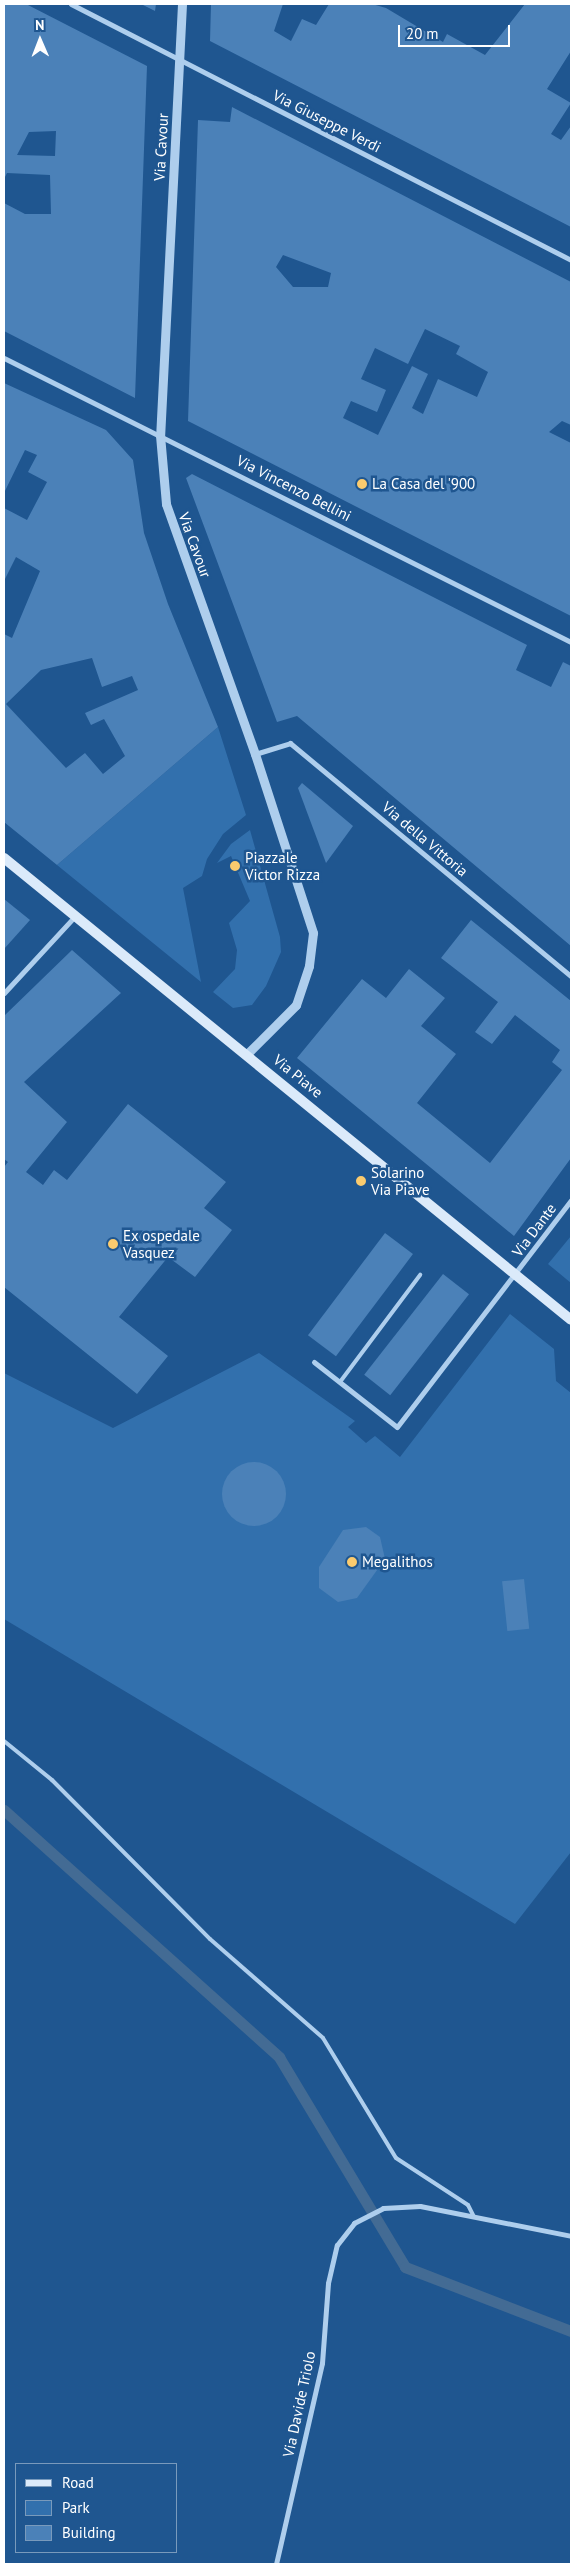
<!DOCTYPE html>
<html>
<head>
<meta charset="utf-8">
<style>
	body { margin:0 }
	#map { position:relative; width:575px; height:2568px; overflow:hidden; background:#1f5690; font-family:"PT Sans",sans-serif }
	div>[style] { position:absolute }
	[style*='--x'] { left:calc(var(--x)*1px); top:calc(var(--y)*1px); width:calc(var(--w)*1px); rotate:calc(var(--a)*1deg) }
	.green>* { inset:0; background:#3270ad }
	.stream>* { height:11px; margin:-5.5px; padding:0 5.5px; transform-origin:5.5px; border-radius:5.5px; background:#436b94 }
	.building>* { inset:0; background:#4b81b8; transform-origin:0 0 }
	.round { border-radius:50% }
	.service>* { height:4px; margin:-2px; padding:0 2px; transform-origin:2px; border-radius:2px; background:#aeceed }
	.minor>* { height:5px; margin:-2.5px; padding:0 2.5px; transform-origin:2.5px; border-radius:2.5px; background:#aeceed }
	.tertiary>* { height:9px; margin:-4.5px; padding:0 4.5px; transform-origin:4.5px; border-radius:4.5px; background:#aeceed }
	.secondary>* { height:10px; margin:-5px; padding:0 5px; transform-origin:5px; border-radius:5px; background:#dbeafa }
	.dots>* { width:14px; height:14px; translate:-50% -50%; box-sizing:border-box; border:2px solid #1f5690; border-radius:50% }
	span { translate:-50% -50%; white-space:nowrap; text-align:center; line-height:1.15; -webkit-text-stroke:5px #1f5690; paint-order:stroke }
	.street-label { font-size:15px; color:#fff }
	.poi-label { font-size:15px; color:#fff }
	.left { translate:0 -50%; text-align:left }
	.frame { position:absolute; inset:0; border:5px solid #fff; pointer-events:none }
	.legend { position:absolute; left:15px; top:2463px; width:162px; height:90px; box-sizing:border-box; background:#1f5690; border:1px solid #799abc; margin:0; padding:6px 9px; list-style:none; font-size:15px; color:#fff }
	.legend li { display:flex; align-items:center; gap:10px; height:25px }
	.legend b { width:25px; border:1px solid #799abc }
	.north { position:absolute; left:15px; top:15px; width:50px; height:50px; -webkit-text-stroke:4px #1f5690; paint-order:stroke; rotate:359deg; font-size:14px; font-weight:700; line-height:20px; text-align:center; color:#fff }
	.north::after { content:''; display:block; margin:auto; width:18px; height:22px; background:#fff; clip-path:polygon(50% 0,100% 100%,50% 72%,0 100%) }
	.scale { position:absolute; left:398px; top:25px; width:112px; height:22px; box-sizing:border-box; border:2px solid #fff; border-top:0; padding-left:6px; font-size:15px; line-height:18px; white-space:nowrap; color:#fff; -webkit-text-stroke:4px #1f5690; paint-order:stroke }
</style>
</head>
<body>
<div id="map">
	<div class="green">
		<div style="clip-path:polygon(218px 727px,246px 815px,223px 834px,207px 859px,202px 876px,183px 888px,201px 982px,57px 865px)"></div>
		<div style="clip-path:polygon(250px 830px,280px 937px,281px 952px,266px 986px,252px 1005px,233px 1008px,213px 992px,235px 969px,237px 950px,229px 923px,250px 901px,231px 856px,217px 863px,231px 844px)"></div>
		<div style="clip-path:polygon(571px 1236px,571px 1283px,548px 1264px)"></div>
		<div style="clip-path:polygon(510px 1314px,554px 1349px,556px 1381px,571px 1393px,571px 1852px,515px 1924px,4px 1619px,4px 1373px,113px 1428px,259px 1353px,355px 1421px,348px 1427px,366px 1443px,375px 1436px,400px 1457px)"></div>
	</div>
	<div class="stream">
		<div style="--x:4;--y:1810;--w:370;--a:41.9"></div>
		<div style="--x:279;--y:2057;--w:245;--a:59"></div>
		<div style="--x:405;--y:2267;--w:178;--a:21.1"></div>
	</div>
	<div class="building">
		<div style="clip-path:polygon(evenodd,4px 4px,26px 4px,147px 66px,135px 398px,4px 331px,4px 203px,25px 214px,51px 214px,50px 175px,7px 173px,4px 179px,4px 4px,56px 131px,55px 156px,17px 155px,29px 132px,56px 131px)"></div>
		<div style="clip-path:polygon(141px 4px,156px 4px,155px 11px)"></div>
		<div style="clip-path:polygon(211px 4px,283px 4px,274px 31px,291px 41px,302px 19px,316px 25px,329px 4px,372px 4px,386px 8px,443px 42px,447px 34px,485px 55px,525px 4px,571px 4px,571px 51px,547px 89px,571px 103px,551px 134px,561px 140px,571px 126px,571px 227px,210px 41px)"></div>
		<div style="clip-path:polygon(evenodd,232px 107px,571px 282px,571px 425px,562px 421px,549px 432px,571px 443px,571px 616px,188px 421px,198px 120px,230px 122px,232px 107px,283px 255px,331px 273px,328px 287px,293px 287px,276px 267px,283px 255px,232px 107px,425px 329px,460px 346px,456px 354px,488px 372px,477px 397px,438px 379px,423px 414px,412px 408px,428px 374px,412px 366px,378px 435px,343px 418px,351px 401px,377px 412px,386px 390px,361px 379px,375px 348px,408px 364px,425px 329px)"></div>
		<div style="clip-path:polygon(evenodd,4px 383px,106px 430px,133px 460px,144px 533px,168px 604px,218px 727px,57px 865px,4px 822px,4px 634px,12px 638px,40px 571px,16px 557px,4px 581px,4px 508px,27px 520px,47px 482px,28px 472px,37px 455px,25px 450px,4px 493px,4px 383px,92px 658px,102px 687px,132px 676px,138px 690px,85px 713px,91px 725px,104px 719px,125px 756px,103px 774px,85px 753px,66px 768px,6px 704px,41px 670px,92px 658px)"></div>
		<div style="clip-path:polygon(192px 474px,527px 645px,516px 670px,551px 687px,563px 662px,571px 666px,571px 946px,297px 716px,277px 722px,186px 478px)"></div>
		<div style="clip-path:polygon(302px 783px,353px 826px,326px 863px,298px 788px)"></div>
		<div style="clip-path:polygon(4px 899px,30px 920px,4px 949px)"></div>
		<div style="clip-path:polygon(471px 920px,571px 1001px,571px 1158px,514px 1236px,297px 1058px,362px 979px,386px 998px,409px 969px,445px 998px,421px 1026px,456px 1054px,417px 1103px,490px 1163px,562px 1070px,552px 1062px,560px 1050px,515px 1015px,492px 1044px,475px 1032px,498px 1002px,441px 958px)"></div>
		<div style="clip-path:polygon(72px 950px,121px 993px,24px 1082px,67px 1122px,26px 1172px,43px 1185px,54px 1170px,67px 1180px,128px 1104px,226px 1182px,204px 1208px,232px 1230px,195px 1277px,168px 1257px,119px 1317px,168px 1356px,137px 1394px,4px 1287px,4px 1167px,8px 1162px,4px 1159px,4px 1016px)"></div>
		<div style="left:385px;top:1233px;width:35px;height:128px;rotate:37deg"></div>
		<div style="left:443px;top:1274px;width:33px;height:128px;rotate:38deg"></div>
		<div class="round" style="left:222px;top:1462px;width:64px;height:64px"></div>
		<div style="clip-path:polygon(366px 1527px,380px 1537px,385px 1559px,357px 1598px,338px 1602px,319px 1588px,319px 1567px,343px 1530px)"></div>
		<div style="left:524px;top:1579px;width:50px;height:22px;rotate:84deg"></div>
	</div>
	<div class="service">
		<div style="--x:340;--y:1382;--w:134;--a:-53.2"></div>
		<div style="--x:4;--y:1741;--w:62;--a:39.1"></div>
		<div style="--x:52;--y:1780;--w:224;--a:45.2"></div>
		<div style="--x:210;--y:1939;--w:150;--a:41.2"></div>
		<div style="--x:323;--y:2038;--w:140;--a:58.7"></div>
		<div style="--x:396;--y:2158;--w:86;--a:33.1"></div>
		<div style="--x:468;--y:2205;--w:13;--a:63"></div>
	</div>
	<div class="minor">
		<div style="--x:71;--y:4;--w:562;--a:27.11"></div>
		<div style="--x:4;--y:358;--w:634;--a:26.61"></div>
		<div style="--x:255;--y:754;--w:37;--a:-17"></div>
		<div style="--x:290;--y:743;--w:365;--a:39.7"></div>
		<div style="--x:4;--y:993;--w:105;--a:-47.3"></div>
		<div style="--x:314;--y:1362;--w:105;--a:38.1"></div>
		<div style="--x:397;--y:1427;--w:286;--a:-52.5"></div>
		<div style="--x:276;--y:2564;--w:206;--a:-77.1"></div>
		<div style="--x:322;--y:2363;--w:80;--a:-85.7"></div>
		<div style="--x:328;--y:2283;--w:39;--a:-77"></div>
		<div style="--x:337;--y:2245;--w:28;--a:-52"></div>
		<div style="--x:354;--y:2223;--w:33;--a:-27"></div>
		<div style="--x:383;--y:2208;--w:37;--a:-3"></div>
		<div style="--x:420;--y:2206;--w:154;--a:11.2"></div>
	</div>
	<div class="tertiary">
		<div style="--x:182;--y:4;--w:432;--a:92.9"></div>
		<div style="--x:160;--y:435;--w:69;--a:85"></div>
		<div style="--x:166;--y:504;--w:265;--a:70.4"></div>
		<div style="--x:255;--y:754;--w:188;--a:72"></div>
		<div style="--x:313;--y:933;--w:33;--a:97"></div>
		<div style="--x:309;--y:966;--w:41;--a:108.4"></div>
		<div style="--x:296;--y:1005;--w:69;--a:135"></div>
	</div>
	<div class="secondary">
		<div style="--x:4;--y:858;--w:731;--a:39.17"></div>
	</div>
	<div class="dots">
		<div style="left:362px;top:484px;background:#fbcb6e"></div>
		<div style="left:235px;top:866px;background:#fbcb6e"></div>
		<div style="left:361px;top:1181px;background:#fbcb6e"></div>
		<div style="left:113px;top:1244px;background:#fbcb6e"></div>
		<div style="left:352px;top:1562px;background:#fbcb6e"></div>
	</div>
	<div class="street-label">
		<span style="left:327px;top:121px;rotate:27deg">Via Giuseppe Verdi</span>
		<span style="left:161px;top:147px;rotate:-87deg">Via Cavour</span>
		<span style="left:294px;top:488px;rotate:27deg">Via Vincenzo Bellini</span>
		<span style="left:195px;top:545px;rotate:70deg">Via Cavour</span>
		<span style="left:425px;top:839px;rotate:40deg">Via della Vittoria</span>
		<span style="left:298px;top:1076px;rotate:39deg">Via Piave</span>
		<span style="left:534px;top:1230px;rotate:-53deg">Via Dante</span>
		<span style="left:299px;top:2404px;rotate:-78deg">Via Davide Triolo</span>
	</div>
	<div class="poi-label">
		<span class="left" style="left:372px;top:484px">La Casa del '900</span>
		<span class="left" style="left:245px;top:866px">Piazzale<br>Victor Rizza</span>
		<span class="left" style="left:371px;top:1181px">Solarino<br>Via Piave</span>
		<span class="left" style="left:123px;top:1244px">Ex ospedale<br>Vasquez</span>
		<span class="left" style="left:362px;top:1562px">Megalithos</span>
	</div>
	<div class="frame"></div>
	<ul class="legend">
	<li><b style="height:6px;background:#dbeafa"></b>Road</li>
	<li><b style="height:14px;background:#3270ad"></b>Park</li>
	<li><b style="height:14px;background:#4b81b8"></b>Building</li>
	</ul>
	<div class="north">N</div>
	<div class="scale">20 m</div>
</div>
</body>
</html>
